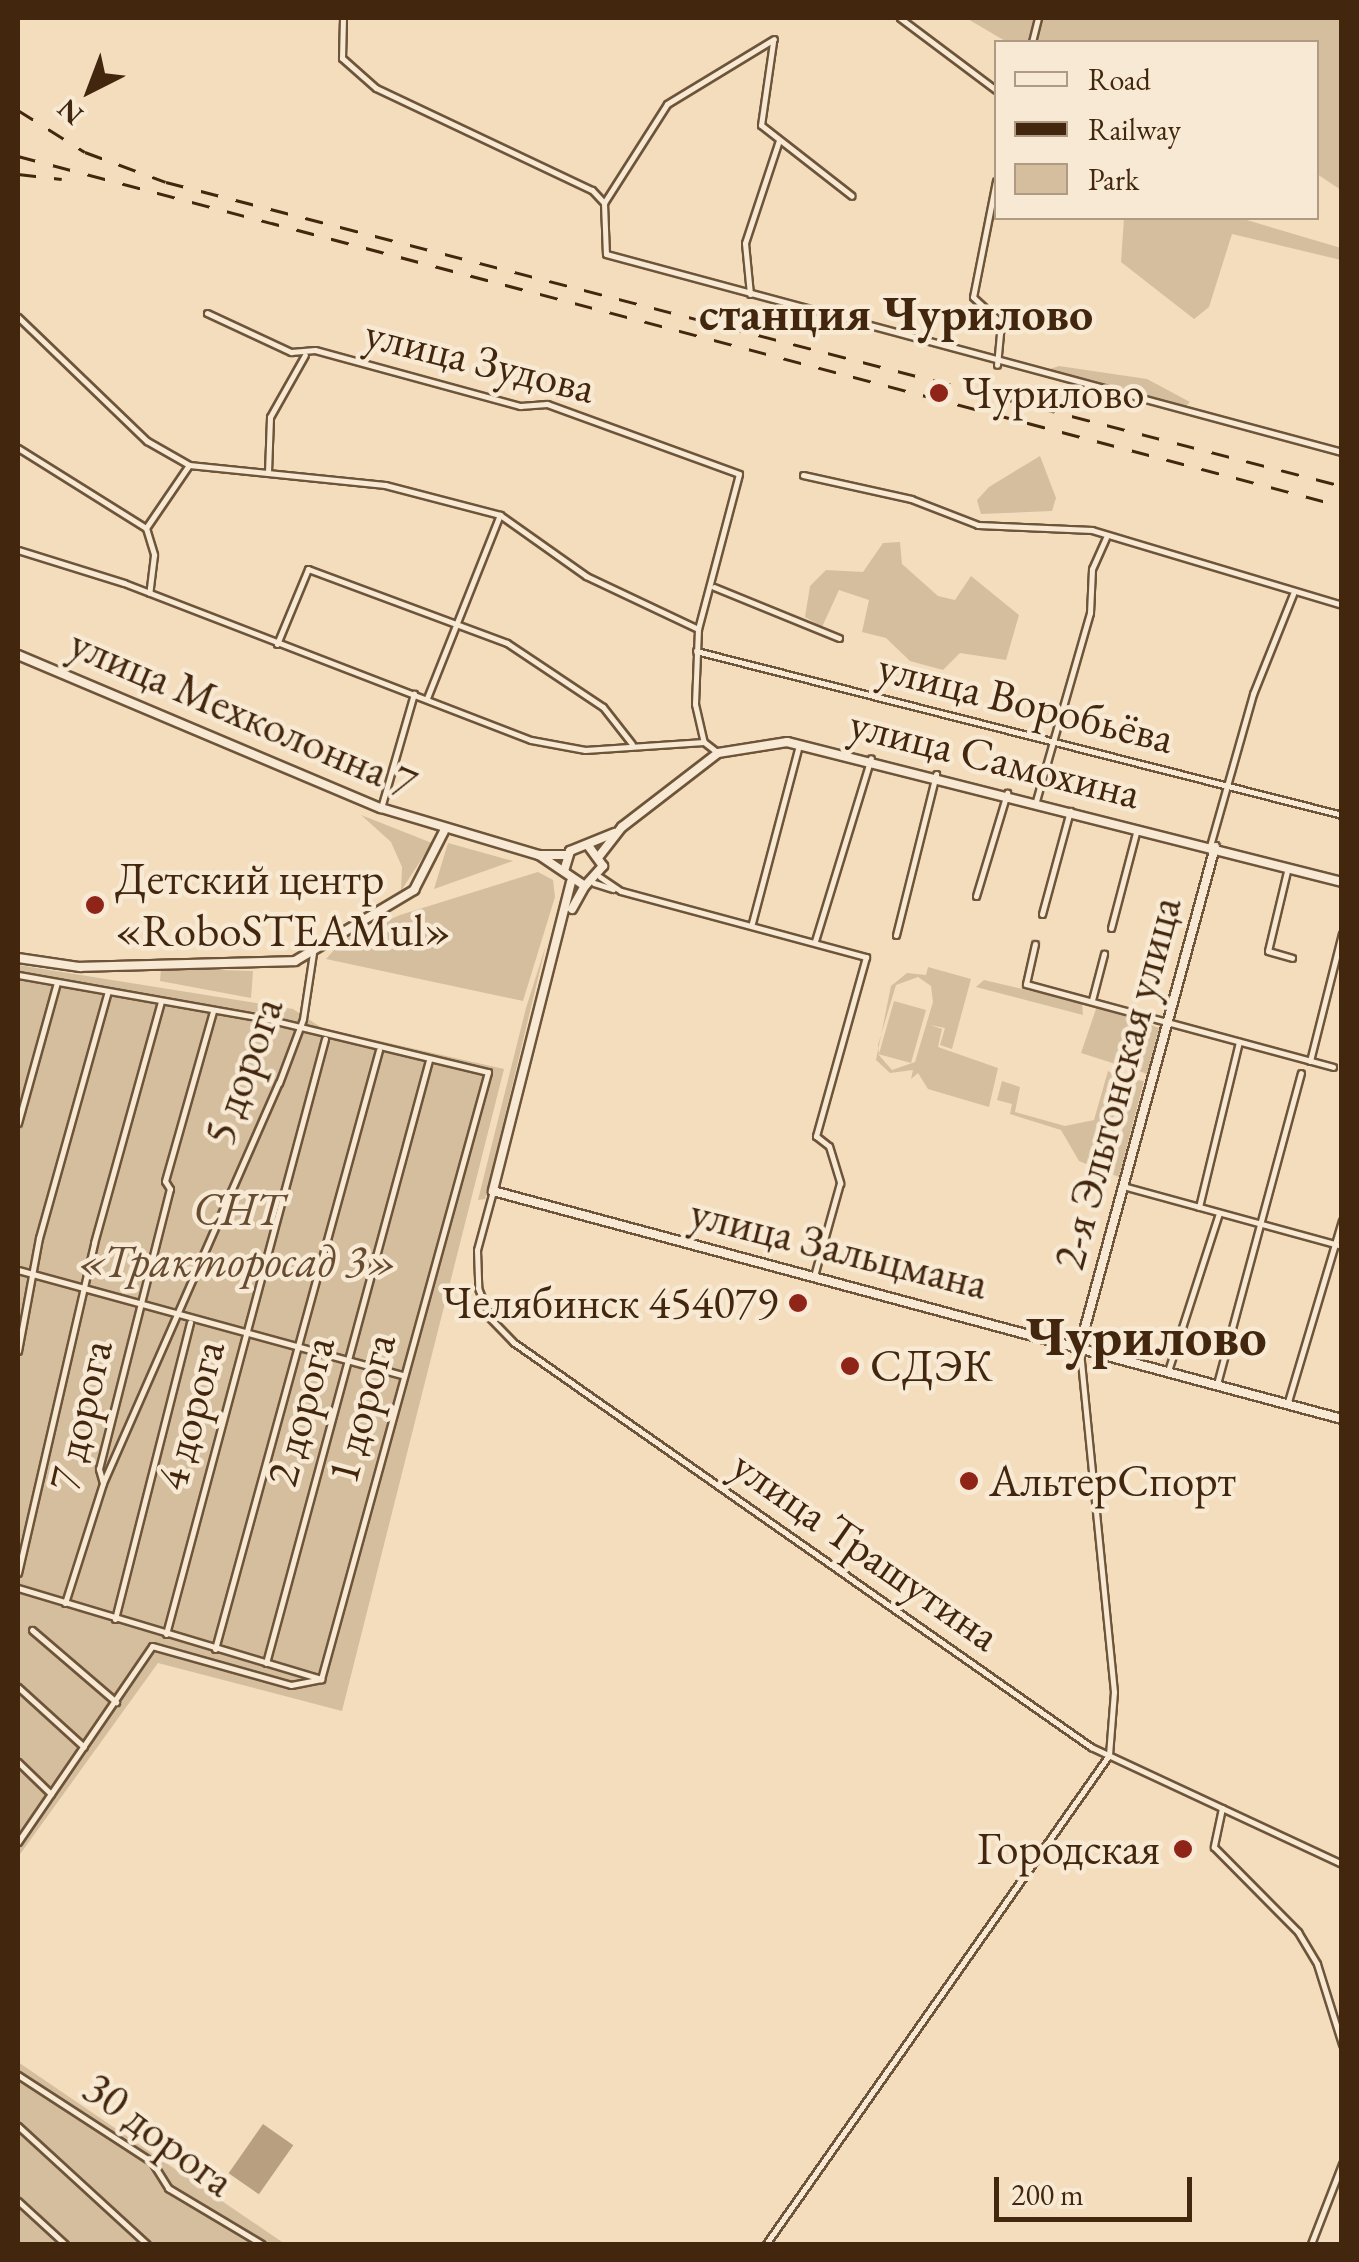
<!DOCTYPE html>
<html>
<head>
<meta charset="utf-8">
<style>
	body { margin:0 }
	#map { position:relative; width:1359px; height:2262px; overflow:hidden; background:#f3ddbc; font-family:"EB Garamond",serif }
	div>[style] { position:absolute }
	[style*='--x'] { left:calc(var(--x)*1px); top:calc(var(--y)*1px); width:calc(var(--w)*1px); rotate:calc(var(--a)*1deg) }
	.green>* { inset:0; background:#d5be9e }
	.water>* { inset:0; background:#b79f80; transform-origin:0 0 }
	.roads { filter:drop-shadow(2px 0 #6e5439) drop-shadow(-2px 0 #6e5439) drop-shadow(0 2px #6e5439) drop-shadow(0 -2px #6e5439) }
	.street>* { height:5px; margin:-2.5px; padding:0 2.5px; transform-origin:2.5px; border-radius:2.5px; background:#f7e9d3 }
	.secondary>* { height:8px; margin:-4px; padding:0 4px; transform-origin:4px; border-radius:4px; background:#f7e9d3 }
	.rail>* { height:2.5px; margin-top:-1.25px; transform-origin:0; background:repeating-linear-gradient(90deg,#42260d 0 18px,transparent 0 36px) }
	.dots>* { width:28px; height:28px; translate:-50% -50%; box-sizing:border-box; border:5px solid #f7e9d3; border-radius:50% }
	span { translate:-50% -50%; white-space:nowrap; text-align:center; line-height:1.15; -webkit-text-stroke:9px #f7e9d3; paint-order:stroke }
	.street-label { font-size:45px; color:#42260d }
	.poi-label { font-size:45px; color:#42260d }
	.left { translate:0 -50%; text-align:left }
	.right { translate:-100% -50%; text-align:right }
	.park-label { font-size:45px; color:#674c31; font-style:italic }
	.neighbourhood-label { font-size:48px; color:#42260d; font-weight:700 }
	.district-label { font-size:55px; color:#42260d; font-weight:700 }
	.frame { position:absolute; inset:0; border:20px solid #42260d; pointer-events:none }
	.legend { position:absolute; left:994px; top:40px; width:325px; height:180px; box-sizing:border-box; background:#f7e9d3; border:2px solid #af9b84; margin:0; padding:12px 18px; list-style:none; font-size:30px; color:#42260d }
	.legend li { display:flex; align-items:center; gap:20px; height:50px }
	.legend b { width:50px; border:2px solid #af9b84 }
	.north { position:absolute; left:40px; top:40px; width:100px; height:100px; -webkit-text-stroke:8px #f7e9d3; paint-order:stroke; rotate:222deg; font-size:28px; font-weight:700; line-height:40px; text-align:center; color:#42260d }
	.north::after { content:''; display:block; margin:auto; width:35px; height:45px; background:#42260d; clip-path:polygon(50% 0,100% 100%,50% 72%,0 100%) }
	.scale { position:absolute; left:994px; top:2177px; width:198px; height:45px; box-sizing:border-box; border:5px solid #42260d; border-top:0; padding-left:12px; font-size:30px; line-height:35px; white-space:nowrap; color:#42260d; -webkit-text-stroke:8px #f7e9d3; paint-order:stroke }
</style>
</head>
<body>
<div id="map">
	<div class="green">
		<div style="clip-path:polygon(966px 18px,1341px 18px,1341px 190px,1317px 174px,1316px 42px,1007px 42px)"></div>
		<div style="clip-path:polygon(1124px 218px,1240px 218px,1341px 248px,1341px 260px,1232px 234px,1209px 307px,1194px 319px,1121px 262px)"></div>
		<div style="clip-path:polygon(1059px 366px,1147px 379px,1190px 402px,1184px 408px,1050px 369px)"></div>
		<div style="clip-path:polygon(1040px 456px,1056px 498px,1052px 511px,981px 514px,977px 500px,989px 487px)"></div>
		<div style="clip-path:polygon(900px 542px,902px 564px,938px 596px,955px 600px,971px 576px,1019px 615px,1006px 660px,960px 653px,943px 670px,910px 661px,886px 638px,862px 632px,869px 600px,839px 590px,822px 627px,805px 617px,810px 586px,826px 570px,863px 572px,883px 543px)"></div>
		<div style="clip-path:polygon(361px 815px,432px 843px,401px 891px,402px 867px,391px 842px)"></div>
		<div style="clip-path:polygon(448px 843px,513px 861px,434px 889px)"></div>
		<div style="clip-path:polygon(538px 872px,553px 880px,555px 897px,523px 1001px,326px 959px,343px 940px,400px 915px)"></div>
		<div style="clip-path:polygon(546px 945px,485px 1199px,478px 1200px,526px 1008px)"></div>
		<div style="clip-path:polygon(18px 965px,293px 1009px,322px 1028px,504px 1069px,342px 1711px,158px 1663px,18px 1857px)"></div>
		<div style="clip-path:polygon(evenodd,928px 967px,971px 979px,952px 1049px,940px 1045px,945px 1028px,930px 1025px,942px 1029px,938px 1047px,998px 1068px,989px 1107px,928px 1089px,918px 1073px,911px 1079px,913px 1070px,890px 1073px,876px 1060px,891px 986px,907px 973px,926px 975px,928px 967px,918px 977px,931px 986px,933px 1002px,915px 1062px,892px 1070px,878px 1054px,911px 1063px,926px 1010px,894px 1001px,879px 1054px,878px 1045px,896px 985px,918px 977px)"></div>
		<div style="clip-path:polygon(161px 968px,253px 971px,251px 998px,160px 981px)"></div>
		<div style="clip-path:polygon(984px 980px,1082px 1003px,1083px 1015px,976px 987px)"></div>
		<div style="clip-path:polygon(1097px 1006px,1159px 1028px,1147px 1074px,1134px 1069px,1149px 1032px,1137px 1029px,1125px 1067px,1081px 1053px)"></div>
		<div style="clip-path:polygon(1108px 1071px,1124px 1080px,1110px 1129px,1122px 1132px,1131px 1079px,1144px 1081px,1119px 1177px,1079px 1161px,1061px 1130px,1010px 1114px,1012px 1104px,997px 1100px,1002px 1081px,1020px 1087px,1015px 1112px,1065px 1126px,1094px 1120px)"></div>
		<div style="clip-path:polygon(18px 2062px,285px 2244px,18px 2244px)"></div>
	</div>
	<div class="water">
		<div style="left:263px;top:2124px;width:37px;height:60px;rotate:35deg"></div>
	</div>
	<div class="roads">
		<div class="street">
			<div style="--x:343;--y:18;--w:40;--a:91.4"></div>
			<div style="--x:342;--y:58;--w:45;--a:41.4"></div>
			<div style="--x:376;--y:88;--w:239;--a:25.3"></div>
			<div style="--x:592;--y:190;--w:18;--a:47"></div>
			<div style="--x:604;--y:203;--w:51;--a:87.8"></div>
			<div style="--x:606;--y:254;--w:762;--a:15.06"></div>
			<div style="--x:900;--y:18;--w:120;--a:36.9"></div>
			<div style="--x:773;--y:42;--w:84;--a:98.2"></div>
			<div style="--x:761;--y:125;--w:115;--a:38"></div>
			<div style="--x:1032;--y:42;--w:25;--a:-76"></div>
			<div style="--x:996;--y:181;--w:118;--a:101.2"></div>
			<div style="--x:973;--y:297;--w:38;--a:43"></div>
			<div style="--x:1001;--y:323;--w:42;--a:95.4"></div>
			<div style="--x:604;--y:203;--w:117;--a:-57.5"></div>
			<div style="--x:667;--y:104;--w:125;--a:-31.3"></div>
			<div style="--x:750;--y:294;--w:51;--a:-95.6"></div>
			<div style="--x:745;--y:243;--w:108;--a:-71.7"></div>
			<div style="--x:207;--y:313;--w:93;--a:24.9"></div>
			<div style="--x:291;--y:352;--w:24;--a:-5"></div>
			<div style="--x:315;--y:350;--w:213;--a:15.3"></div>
			<div style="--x:520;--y:406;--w:27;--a:-4"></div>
			<div style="--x:547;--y:404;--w:204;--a:20"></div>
			<div style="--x:739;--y:474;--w:160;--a:104.8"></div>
			<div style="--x:698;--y:629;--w:75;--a:92.3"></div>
			<div style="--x:695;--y:704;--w:39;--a:77"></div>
			<div style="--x:18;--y:317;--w:179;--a:43.9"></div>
			<div style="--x:147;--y:441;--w:48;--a:29.7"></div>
			<div style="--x:189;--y:465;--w:197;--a:5.8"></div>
			<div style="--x:385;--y:485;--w:119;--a:14.6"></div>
			<div style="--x:500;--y:515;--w:105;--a:35.3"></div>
			<div style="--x:586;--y:576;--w:124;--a:25.3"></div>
			<div style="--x:18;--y:448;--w:151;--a:32"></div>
			<div style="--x:146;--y:528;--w:28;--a:73"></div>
			<div style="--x:154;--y:555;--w:38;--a:97"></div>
			<div style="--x:268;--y:472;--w:55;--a:-87.9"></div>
			<div style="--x:270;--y:417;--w:71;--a:-60.6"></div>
			<div style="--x:803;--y:475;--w:111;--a:12.5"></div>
			<div style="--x:911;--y:499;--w:72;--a:21.2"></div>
			<div style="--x:978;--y:525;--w:114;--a:2.5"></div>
			<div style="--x:1092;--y:530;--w:261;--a:16.7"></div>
			<div style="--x:146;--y:528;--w:76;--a:-55.7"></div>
			<div style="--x:18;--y:550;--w:111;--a:17.3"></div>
			<div style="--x:124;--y:583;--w:436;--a:21.1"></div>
			<div style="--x:531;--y:740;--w:55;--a:10.5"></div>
			<div style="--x:585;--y:750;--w:119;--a:-3.8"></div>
			<div style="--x:704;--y:742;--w:18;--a:38"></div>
			<div style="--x:714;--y:587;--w:135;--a:22.2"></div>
			<div style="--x:277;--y:644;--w:81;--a:-67.5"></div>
			<div style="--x:308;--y:569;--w:212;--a:20.4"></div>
			<div style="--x:507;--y:643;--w:115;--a:33.7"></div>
			<div style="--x:603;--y:707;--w:47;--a:51.9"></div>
			<div style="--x:696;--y:651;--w:666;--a:14.24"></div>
			<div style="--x:427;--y:698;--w:197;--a:-68.3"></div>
			<div style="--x:1036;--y:801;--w:196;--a:-74"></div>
			<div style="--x:1090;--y:613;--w:44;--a:-87.4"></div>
			<div style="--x:1092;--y:569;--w:34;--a:-66"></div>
			<div style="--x:381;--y:808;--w:119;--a:-73.9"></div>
			<div style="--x:1210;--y:846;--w:158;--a:-74.2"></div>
			<div style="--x:1253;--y:694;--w:108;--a:-68.2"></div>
			<div style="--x:1288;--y:867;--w:86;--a:103.4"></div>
			<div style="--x:1268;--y:951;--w:25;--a:16"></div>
			<div style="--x:600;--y:877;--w:25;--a:34"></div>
			<div style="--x:621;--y:891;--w:254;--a:15.1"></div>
			<div style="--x:866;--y:957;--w:186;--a:105.6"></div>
			<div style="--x:816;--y:1136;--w:16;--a:38"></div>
			<div style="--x:829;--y:1146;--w:39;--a:73"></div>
			<div style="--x:840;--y:1183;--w:97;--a:105.6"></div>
			<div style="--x:594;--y:883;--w:20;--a:18"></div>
			<div style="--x:976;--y:896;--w:108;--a:-73.2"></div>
			<div style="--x:1042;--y:914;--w:107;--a:-74.8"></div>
			<div style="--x:752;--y:923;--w:184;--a:-75.2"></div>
			<div style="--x:1111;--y:928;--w:102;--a:-75.3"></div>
			<div style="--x:896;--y:935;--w:166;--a:-76"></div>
			<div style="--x:815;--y:941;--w:191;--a:-73"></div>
			<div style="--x:1035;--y:944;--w:41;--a:102.7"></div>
			<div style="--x:1026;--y:984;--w:318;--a:15.1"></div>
			<div style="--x:18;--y:975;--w:253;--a:10"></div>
			<div style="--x:267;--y:1019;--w:227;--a:13.5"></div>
			<div style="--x:488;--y:1072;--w:630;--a:105.38"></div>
			<div style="--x:321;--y:1679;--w:316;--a:-163.3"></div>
			<div style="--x:1092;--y:1000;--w:48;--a:-75.4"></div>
			<div style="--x:1310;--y:1061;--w:131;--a:-75.9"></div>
			<div style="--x:18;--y:1123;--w:146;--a:-74.5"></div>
			<div style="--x:1123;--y:1186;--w:227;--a:15.3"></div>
			<div style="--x:493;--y:1191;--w:61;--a:105.2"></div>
			<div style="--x:477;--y:1250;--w:38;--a:88"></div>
			<div style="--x:478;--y:1288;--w:32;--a:68"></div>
			<div style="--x:490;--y:1318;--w:33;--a:46"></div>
			<div style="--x:513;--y:1342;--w:706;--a:35.02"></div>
			<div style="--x:1091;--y:1747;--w:277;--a:25"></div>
			<div style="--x:1199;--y:1207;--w:170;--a:-76.4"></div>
			<div style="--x:18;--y:1270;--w:399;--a:15.3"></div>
			<div style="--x:18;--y:1351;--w:115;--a:-79.5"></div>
			<div style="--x:39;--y:1238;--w:256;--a:-74.4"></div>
			<div style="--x:1168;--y:1371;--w:166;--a:-72.1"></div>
			<div style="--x:1217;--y:1384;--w:322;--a:-74.9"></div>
			<div style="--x:1287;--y:1405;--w:192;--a:-73.4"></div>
			<div style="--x:103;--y:1483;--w:437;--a:-66.3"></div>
			<div style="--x:279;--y:1083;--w:68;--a:-69.4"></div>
			<div style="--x:303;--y:1019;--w:67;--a:-81.4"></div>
			<div style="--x:18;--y:1573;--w:339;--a:-77"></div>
			<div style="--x:94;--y:1243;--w:250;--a:-74.5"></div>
			<div style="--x:65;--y:1603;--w:126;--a:-72.4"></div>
			<div style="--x:103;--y:1483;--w:15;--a:-106"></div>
			<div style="--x:99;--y:1469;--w:289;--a:-75.8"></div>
			<div style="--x:170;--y:1189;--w:9;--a:-122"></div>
			<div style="--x:165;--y:1181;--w:177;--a:-74.2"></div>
			<div style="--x:115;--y:1619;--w:306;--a:-75.8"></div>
			<div style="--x:32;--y:1630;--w:111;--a:40.6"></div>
			<div style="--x:166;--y:1634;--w:616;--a:-75.04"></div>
			<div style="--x:215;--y:1649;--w:621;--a:-74.69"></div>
			<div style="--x:266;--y:1663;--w:625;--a:-74.87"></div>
			<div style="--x:18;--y:1687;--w:89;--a:42.3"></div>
			<div style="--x:18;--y:1762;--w:46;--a:44.1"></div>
			<div style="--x:1222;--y:1808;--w:40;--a:102"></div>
			<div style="--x:1214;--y:1847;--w:120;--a:45.3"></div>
			<div style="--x:1298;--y:1932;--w:37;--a:59"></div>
			<div style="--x:1317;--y:1964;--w:84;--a:72.6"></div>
			<div style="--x:18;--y:1842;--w:237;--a:-55.6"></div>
			<div style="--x:152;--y:1646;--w:144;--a:15.7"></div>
			<div style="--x:291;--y:1685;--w:31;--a:-11"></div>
			<div style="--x:18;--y:2075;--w:160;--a:33"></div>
			<div style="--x:152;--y:2162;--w:31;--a:58"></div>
			<div style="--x:168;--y:2188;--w:109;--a:30.8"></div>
			<div style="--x:18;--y:2126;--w:175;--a:42.5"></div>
			<div style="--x:18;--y:2201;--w:64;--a:42.5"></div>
			<div style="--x:766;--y:2244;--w:597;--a:-54.95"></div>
			<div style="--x:1109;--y:1755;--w:63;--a:-85.5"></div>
			<div style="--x:1114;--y:1692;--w:345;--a:-95.7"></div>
			<div style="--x:1311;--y:2244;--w:86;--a:-68.8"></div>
		</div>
		<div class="secondary">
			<div style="--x:18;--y:655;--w:394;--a:22.9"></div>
			<div style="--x:381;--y:808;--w:165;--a:16.6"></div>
			<div style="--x:539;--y:855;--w:28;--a:0"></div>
			<div style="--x:539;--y:855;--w:55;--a:34"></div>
			<div style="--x:585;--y:886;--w:27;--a:-48"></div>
			<div style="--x:603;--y:866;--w:24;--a:-126"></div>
			<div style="--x:600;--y:855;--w:36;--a:-52"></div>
			<div style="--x:622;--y:827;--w:121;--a:-37.6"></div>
			<div style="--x:718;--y:753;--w:70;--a:-9.1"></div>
			<div style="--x:787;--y:742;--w:572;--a:14.16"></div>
			<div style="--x:564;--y:871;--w:21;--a:-73"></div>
			<div style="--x:570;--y:851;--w:48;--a:-22.2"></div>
			<div style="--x:571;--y:882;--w:319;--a:104.2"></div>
			<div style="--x:493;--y:1191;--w:879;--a:15.03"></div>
			<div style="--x:572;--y:909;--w:26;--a:-61"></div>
			<div style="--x:18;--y:958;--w:63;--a:8.3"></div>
			<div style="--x:80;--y:967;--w:215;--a:-1.6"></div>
			<div style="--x:295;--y:961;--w:139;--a:-30.8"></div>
			<div style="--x:414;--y:890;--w:66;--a:-63"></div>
			<div style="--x:1080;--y:1346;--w:517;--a:-74.86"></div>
		</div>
	</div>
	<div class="rail">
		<div style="--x:18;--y:110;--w:79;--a:32.1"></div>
		<div style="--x:85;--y:152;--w:86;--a:20.3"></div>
		<div style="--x:166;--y:182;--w:1215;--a:14.49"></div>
		<div style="--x:18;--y:156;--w:1369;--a:14.81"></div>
		<div style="--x:18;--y:174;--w:44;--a:6.5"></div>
	</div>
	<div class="dots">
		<div style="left:939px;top:393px;background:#8f2418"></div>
		<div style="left:95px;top:905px;background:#8f2418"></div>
		<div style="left:798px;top:1303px;background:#8f2418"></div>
		<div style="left:850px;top:1366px;background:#8f2418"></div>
		<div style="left:969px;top:1481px;background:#8f2418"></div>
		<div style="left:1183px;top:1849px;background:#8f2418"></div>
	</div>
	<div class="street-label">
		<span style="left:480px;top:360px;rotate:14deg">улица Зудова</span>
		<span style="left:1026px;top:702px;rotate:14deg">улица Воробьёва</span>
		<span style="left:243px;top:713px;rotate:23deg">улица Мехколонна 7</span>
		<span style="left:995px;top:758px;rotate:14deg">улица Самохина</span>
		<span style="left:243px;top:1071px;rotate:-70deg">5 дорога</span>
		<span style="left:1117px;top:1083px;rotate:-75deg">2-я Эльтонская улица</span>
		<span style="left:839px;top:1248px;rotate:14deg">улица Зальцмана</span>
		<span style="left:361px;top:1408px;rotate:-75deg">1 дорога</span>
		<span style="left:300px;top:1411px;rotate:-75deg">2 дорога</span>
		<span style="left:80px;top:1415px;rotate:-77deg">7 дорога</span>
		<span style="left:190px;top:1415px;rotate:-75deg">4 дорога</span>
		<span style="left:866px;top:1550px;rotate:35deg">улица Трашутина</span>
		<span style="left:159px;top:2134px;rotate:37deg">30 дорога</span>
	</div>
	<div class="poi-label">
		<span class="left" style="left:962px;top:393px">Чурилово</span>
		<span class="left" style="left:115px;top:905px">Детский центр<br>«RoboSTEAMul»</span>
		<span class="right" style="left:778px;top:1303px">Челябинск 454079</span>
		<span class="left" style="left:870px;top:1366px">СДЭК</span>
		<span class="left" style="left:989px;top:1481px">АльтерСпорт</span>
		<span class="right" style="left:1160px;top:1849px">Городская</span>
	</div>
	<div class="park-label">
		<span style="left:238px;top:1235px">СНТ<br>«Тракторосад 3»</span>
	</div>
	<div class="neighbourhood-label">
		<span style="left:896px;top:314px">станция Чурилово</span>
	</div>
	<div class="district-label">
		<span style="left:1146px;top:1336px">Чурилово</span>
	</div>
	<div class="frame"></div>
	<ul class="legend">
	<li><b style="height:12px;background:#f7e9d3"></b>Road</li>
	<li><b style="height:12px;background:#42260d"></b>Railway</li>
	<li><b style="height:28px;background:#d5be9e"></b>Park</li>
	</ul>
	<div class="north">N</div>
	<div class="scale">200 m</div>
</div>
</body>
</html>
